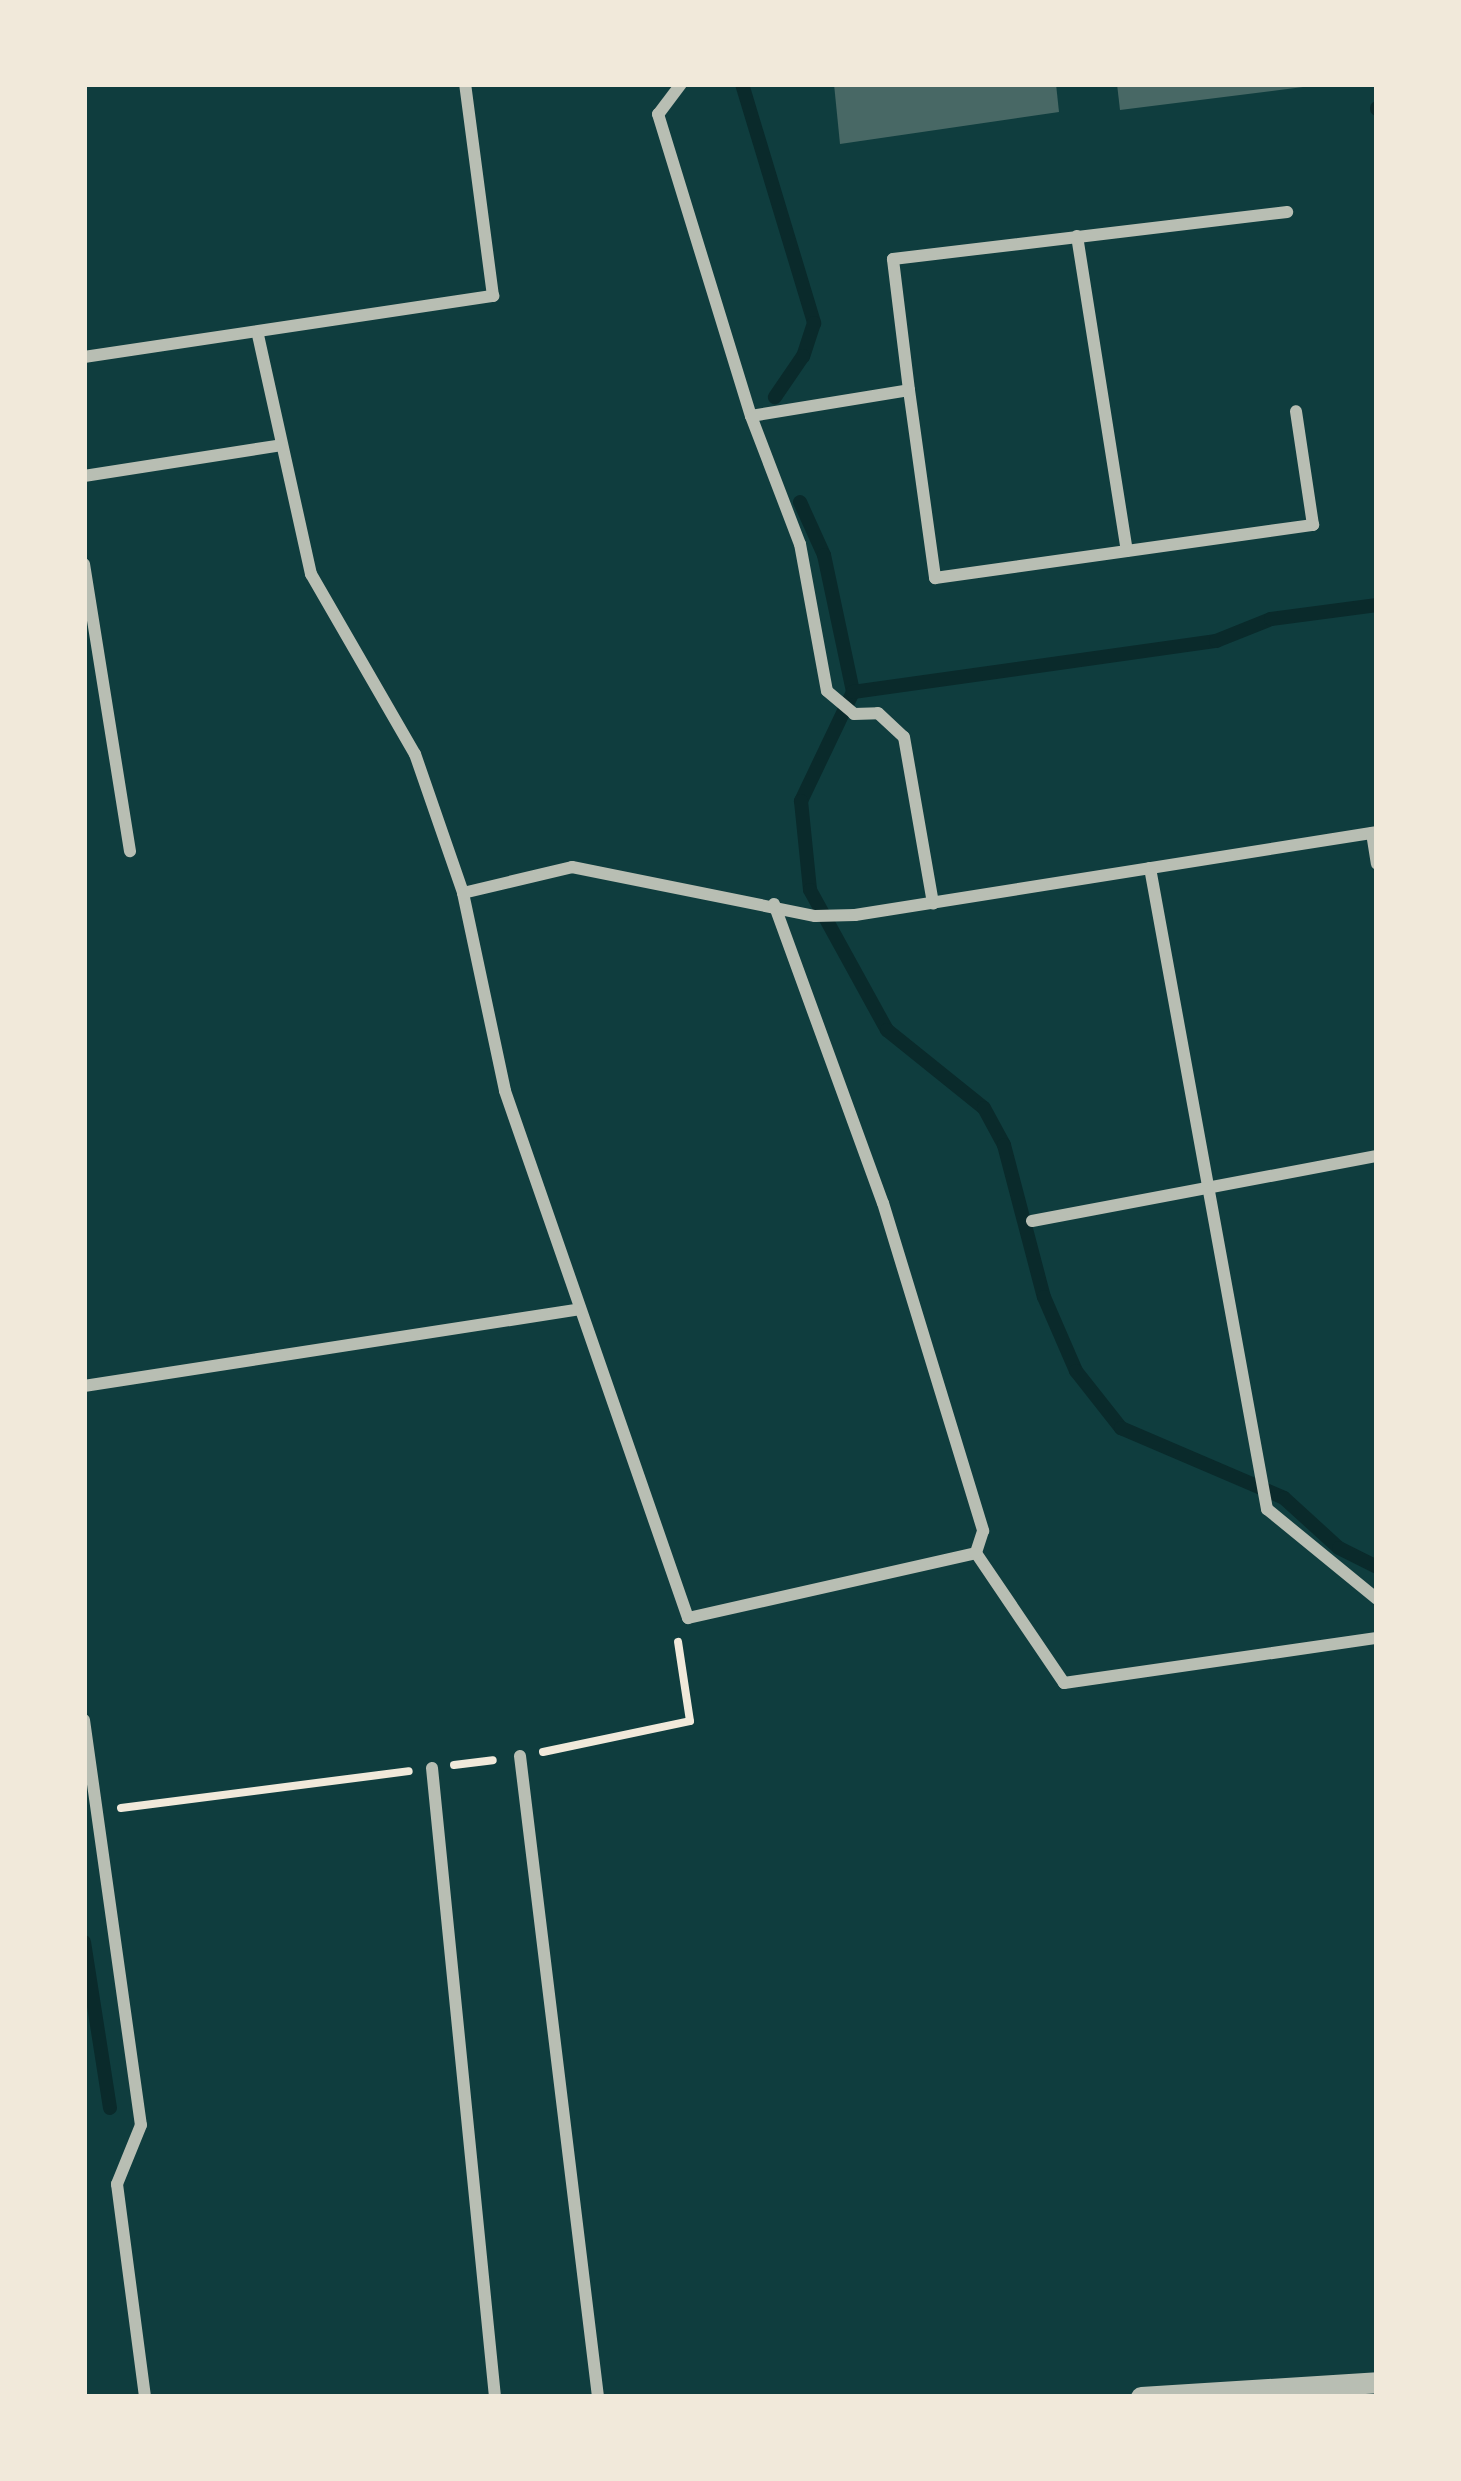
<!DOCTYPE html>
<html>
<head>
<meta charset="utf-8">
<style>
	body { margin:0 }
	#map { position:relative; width:1461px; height:2481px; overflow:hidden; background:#0f3d3e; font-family:Inter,sans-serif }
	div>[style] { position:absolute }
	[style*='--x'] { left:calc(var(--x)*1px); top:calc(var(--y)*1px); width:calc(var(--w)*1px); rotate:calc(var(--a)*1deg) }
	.stream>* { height:14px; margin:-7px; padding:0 7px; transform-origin:7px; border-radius:7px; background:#0a2a2b }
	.building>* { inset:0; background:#486865 }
	.path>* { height:8px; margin:-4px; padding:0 4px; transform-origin:4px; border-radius:4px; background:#f1e9da }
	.minor>* { height:12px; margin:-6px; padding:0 6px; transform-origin:6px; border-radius:6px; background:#b8beb3 }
	.tertiary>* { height:21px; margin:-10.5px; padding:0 10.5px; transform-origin:10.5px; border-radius:10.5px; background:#b8beb3 }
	span { translate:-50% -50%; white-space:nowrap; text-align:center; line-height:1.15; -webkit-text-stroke:12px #f1e9da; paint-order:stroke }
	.frame { position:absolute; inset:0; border:87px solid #f1e9da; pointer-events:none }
</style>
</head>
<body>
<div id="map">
	<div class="stream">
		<div style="--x:742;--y:84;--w:250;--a:73.2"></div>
		<div style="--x:814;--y:323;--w:35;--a:108"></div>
		<div style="--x:803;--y:356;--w:50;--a:124.3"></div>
		<div style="--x:1377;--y:108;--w:1;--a:90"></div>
		<div style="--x:800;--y:502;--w:58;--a:65.6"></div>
		<div style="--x:824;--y:555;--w:140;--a:78"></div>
		<div style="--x:853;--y:692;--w:121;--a:115.5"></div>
		<div style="--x:801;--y:801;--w:89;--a:84.2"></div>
		<div style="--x:810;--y:890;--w:160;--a:61.2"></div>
		<div style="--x:887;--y:1030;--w:124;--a:38.8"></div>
		<div style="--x:984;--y:1108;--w:42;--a:61.6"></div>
		<div style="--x:1004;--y:1145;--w:157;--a:75.3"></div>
		<div style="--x:1044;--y:1297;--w:81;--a:66.6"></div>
		<div style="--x:1076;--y:1371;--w:73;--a:51.7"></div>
		<div style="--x:1121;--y:1428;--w:177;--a:23.2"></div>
		<div style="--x:1284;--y:1498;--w:74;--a:42.3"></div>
		<div style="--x:1339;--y:1548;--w:42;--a:26.6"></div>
		<div style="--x:853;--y:692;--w:367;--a:-8"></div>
		<div style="--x:1216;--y:641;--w:59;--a:-21.8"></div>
		<div style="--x:1271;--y:619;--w:107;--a:-7.5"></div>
		<div style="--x:84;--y:1942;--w:168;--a:81.1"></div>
	</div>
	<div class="building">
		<div style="clip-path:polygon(834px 84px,1056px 84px,1059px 112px,840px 144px)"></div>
		<div style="clip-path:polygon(1117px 84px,1303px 84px,1303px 87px,1120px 110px)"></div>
	</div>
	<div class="path">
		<div style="--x:543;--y:1752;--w:150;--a:-11.9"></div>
		<div style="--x:690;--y:1721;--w:80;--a:-98.6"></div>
		<div style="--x:454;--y:1765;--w:39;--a:-7"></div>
		<div style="--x:121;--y:1808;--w:290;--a:-7.3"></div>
	</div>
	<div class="minor">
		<div style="--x:681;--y:84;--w:38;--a:127"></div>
		<div style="--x:658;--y:114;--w:316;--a:72.9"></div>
		<div style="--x:751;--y:416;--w:137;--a:69.1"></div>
		<div style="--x:800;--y:544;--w:149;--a:79.6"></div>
		<div style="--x:827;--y:691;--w:35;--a:40"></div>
		<div style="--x:854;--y:714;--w:24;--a:-2"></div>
		<div style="--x:878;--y:713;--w:35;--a:43"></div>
		<div style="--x:904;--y:737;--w:169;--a:80.1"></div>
		<div style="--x:1077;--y:236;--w:319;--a:81"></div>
		<div style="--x:258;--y:335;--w:245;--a:77.5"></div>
		<div style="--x:311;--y:574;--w:208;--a:60"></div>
		<div style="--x:415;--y:754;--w:147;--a:70.9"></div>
		<div style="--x:463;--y:893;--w:202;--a:78"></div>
		<div style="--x:505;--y:1091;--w:558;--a:70.85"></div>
		<div style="--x:688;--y:1618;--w:295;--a:-12.7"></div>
		<div style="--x:976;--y:1553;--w:157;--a:55.9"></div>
		<div style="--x:1064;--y:1683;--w:316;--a:-8.2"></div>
		<div style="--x:84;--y:357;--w:414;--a:-8.5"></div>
		<div style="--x:493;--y:296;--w:214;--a:-97.5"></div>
		<div style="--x:909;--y:390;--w:190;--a:82.1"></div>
		<div style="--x:935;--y:578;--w:382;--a:-8"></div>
		<div style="--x:1313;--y:525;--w:115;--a:-98.5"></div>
		<div style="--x:751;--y:416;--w:160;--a:-9.3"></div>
		<div style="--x:909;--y:390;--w:132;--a:-97"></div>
		<div style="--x:893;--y:259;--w:397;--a:-6.8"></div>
		<div style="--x:84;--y:476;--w:200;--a:-8.9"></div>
		<div style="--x:84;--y:564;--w:291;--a:80.9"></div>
		<div style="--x:1372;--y:833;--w:31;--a:81"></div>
		<div style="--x:1150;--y:868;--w:652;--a:79.66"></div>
		<div style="--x:1267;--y:1509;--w:142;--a:39.3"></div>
		<div style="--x:463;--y:893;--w:112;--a:-13.4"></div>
		<div style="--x:572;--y:867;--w:248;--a:11.4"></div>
		<div style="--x:815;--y:916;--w:40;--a:-1.4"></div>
		<div style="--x:855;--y:915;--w:529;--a:-9.03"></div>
		<div style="--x:774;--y:904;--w:318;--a:70"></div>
		<div style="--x:883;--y:1203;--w:343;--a:73"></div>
		<div style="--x:983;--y:1531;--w:23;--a:108"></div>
		<div style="--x:1032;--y:1221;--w:351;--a:-10.7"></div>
		<div style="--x:84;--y:1386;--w:499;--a:-8.8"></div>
		<div style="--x:84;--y:1720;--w:409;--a:82"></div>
		<div style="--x:141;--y:2125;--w:64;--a:112.1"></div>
		<div style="--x:117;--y:2184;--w:215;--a:82.5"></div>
		<div style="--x:520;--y:1756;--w:646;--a:83.06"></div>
		<div style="--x:432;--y:1768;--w:632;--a:84.28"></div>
	</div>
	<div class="tertiary">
		<div style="--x:1141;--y:2397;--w:236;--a:-3.6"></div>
	</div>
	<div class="frame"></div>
</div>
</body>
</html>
